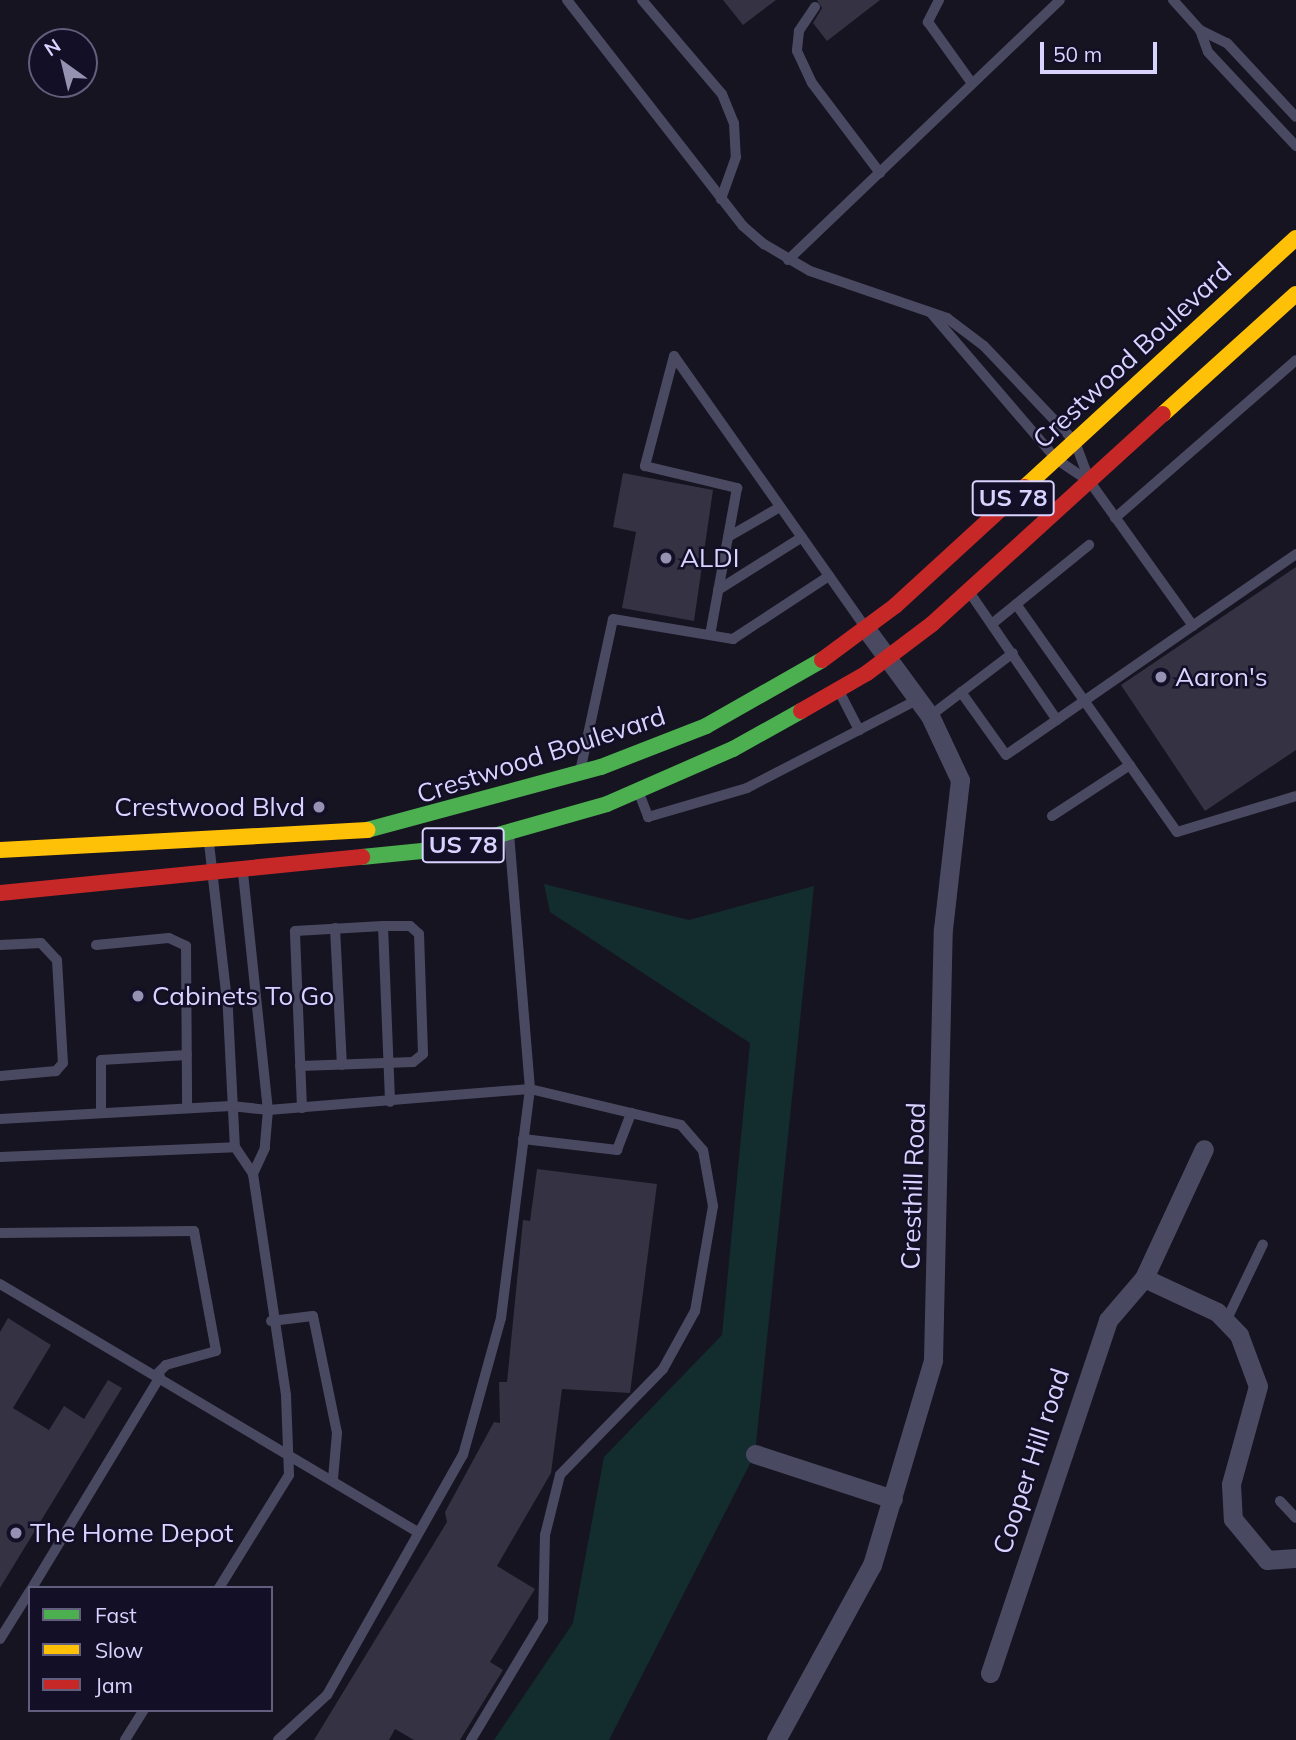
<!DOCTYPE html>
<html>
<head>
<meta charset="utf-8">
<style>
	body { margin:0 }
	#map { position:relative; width:1296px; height:1740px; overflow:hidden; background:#161421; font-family:Mulish,sans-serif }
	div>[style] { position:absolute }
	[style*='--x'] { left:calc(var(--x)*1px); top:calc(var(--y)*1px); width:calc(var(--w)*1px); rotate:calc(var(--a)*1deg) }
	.green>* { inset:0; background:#132c2d }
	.building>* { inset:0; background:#343243 }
	.lane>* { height:10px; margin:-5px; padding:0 5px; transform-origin:5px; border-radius:5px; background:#4a4962 }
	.street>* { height:19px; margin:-9.5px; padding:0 9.5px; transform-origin:9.5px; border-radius:9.5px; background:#4a4962 }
	.fast>* { height:16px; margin:-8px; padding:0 8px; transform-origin:8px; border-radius:8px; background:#4caf50 }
	.slow>* { height:16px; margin:-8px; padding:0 8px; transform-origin:8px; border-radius:8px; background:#ffc107 }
	.jam>* { height:16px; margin:-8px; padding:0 8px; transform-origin:8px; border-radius:8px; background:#c62828 }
	.dots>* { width:19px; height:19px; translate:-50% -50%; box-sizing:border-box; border:4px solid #130f26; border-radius:50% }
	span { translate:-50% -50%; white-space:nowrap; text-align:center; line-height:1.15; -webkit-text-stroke:5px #130f26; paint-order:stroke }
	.shield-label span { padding:2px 5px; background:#130f26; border:2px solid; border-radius:5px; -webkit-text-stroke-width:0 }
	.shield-label { font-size:24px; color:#d9d4ff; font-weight:700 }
	.street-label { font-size:26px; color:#d9d4ff }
	.poi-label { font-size:26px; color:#d9d4ff }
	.left { translate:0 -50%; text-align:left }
	.right { translate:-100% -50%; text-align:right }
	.legend { position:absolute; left:28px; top:1586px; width:245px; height:126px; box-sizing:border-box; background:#130f26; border:2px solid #625e7d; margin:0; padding:9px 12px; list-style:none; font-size:21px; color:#d9d4ff }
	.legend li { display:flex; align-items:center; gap:14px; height:35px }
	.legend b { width:35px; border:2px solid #625e7d }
	.north { position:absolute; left:28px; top:28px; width:70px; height:70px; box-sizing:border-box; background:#130f26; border:2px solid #625e7d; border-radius:50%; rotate:326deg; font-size:19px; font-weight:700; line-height:28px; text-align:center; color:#d9d4ff }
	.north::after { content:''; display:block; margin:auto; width:24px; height:32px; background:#9591b1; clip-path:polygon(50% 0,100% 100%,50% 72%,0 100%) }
	.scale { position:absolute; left:1040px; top:42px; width:117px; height:32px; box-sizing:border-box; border:4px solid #d9d4ff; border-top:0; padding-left:9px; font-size:21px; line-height:24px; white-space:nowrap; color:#d9d4ff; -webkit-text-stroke:5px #130f26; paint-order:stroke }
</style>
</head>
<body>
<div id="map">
	<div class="green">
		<div style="clip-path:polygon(544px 884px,689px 920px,814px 886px,755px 1454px,609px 1740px,494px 1740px,573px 1623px,604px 1457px,722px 1335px,750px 1043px,550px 912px)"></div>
	</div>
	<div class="building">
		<div style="clip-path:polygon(723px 0,776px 0,743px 25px)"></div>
		<div style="clip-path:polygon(817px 0,880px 0,827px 41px,813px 23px,822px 8px)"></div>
		<div style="clip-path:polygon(623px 473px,713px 490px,694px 621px,622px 608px,636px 532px,613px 527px)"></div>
		<div style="clip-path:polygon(1296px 567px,1296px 750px,1205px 811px,1121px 685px)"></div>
		<div style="clip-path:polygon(537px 1169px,657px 1184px,630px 1393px,562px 1389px,551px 1473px,497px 1566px,535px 1589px,490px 1662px,503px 1670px,460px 1740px,414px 1740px,395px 1729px,389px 1740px,314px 1740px,447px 1522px,445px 1512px,494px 1422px,500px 1423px,499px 1382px,507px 1382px,523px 1220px,530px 1221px)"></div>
		<div style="clip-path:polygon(8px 1318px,51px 1345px,13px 1408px,49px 1430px,64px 1406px,84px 1419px,108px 1380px,122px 1388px,0 1588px,0 1332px)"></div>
	</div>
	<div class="lane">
		<div style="--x:567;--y:0;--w:286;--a:52.1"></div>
		<div style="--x:743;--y:226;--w:28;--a:41"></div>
		<div style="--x:764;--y:244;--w:53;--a:30.4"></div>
		<div style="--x:810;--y:271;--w:145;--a:18.9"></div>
		<div style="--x:947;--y:318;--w:46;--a:37.1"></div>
		<div style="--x:984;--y:346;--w:132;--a:46.5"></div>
		<div style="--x:1075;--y:442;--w:43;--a:69.4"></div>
		<div style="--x:1090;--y:482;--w:177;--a:54.4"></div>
		<div style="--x:642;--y:0;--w:123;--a:49.6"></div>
		<div style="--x:722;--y:94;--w:31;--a:68"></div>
		<div style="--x:734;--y:123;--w:34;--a:87"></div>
		<div style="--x:736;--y:157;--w:45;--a:109.7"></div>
		<div style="--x:939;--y:0;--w:25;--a:117"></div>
		<div style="--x:928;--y:22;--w:74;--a:54.4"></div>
		<div style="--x:1173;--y:0;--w:40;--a:48"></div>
		<div style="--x:1200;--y:30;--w:23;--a:70"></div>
		<div style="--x:1208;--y:52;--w:129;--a:46.9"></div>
		<div style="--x:815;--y:7;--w:29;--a:124"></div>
		<div style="--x:799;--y:31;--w:20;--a:96"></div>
		<div style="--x:797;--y:51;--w:35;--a:65"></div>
		<div style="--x:812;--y:83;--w:113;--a:52.9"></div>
		<div style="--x:1200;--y:30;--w:30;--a:26"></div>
		<div style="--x:1227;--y:43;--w:101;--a:47"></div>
		<div style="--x:788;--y:260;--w:376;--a:-43.7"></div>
		<div style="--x:931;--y:313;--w:192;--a:49.4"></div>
		<div style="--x:1056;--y:459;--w:37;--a:34"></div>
		<div style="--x:674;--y:356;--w:114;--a:104.8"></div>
		<div style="--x:645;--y:466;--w:95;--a:13.4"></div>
		<div style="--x:737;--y:488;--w:149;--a:100.4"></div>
		<div style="--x:674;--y:356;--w:328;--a:54.8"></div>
		<div style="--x:1115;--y:518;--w:240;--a:-41.1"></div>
		<div style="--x:728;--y:537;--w:60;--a:-30"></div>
		<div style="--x:718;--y:590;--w:99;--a:-32.2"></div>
		<div style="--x:970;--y:593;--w:154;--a:55.6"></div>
		<div style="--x:1016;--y:604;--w:279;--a:54.8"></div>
		<div style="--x:1177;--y:832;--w:124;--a:-16.8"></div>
		<div style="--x:993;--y:623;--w:124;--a:-39.1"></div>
		<div style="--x:961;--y:692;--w:77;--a:54.5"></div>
		<div style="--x:1006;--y:755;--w:353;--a:-34.7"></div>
		<div style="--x:840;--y:693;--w:42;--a:62.8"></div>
		<div style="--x:930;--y:716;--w:104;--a:-37.2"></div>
		<div style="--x:581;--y:767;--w:151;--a:-77.8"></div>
		<div style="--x:613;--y:619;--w:122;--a:9.5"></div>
		<div style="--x:733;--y:639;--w:115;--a:-33.3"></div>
		<div style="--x:639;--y:793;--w:26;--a:69"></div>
		<div style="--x:648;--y:817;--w:103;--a:-16.3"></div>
		<div style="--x:747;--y:788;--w:191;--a:-27.4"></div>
		<div style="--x:1052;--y:816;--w:93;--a:-33.2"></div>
		<div style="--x:209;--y:843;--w:169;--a:83.5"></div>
		<div style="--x:228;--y:1011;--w:136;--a:87.1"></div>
		<div style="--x:235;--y:1147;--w:32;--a:56"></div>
		<div style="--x:253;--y:1174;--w:224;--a:81.5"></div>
		<div style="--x:286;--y:1396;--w:79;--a:87.8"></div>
		<div style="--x:289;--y:1475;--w:133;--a:121.8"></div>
		<div style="--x:243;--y:873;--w:238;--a:84"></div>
		<div style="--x:268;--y:1110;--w:38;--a:95"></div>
		<div style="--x:265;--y:1148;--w:29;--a:115"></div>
		<div style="--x:335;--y:928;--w:137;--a:87.1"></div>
		<div style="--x:0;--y:945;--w:41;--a:-2.8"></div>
		<div style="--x:41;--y:943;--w:23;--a:47"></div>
		<div style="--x:57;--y:960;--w:103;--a:86.7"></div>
		<div style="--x:63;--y:1063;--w:11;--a:131"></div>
		<div style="--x:56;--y:1071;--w:56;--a:174.9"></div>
		<div style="--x:96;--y:945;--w:73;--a:-5.5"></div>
		<div style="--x:169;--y:938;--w:19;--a:25"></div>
		<div style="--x:186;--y:946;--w:162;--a:89.6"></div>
		<div style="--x:300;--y:1066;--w:113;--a:-2"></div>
		<div style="--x:413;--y:1062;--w:13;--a:-39"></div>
		<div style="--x:423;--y:1054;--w:120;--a:-91.9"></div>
		<div style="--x:419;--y:934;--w:12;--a:-138"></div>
		<div style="--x:410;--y:926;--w:27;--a:180"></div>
		<div style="--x:302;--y:1108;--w:177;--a:-92.3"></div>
		<div style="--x:295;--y:931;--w:88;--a:-3.3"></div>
		<div style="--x:383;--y:926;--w:176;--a:87.7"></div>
		<div style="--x:101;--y:1113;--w:53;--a:-90"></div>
		<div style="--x:101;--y:1060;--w:86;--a:-3.3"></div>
		<div style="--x:0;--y:1119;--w:231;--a:-3.2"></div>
		<div style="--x:231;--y:1106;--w:37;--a:6"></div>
		<div style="--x:268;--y:1110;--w:263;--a:-4.6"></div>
		<div style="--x:530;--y:1089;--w:255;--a:-94.7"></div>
		<div style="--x:523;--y:1139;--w:95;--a:6.7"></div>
		<div style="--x:617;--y:1150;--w:40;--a:-69"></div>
		<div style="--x:0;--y:1157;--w:235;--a:-2.4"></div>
		<div style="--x:0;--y:1233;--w:194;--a:-0.6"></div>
		<div style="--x:194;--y:1231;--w:122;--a:79.6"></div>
		<div style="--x:216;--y:1351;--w:52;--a:164.4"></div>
		<div style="--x:166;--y:1365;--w:14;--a:135"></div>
		<div style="--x:0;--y:1284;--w:485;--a:30.7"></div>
		<div style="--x:271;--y:1321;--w:42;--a:-6.8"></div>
		<div style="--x:313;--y:1316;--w:119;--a:78.4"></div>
		<div style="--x:337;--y:1433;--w:46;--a:95"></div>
		<div style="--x:1226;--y:1321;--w:85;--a:-64.3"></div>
		<div style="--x:1280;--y:1501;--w:23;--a:47"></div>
		<div style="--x:32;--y:1588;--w:247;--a:-58.8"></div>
		<div style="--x:0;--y:1639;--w:57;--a:-58"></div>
		<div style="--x:125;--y:1740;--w:36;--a:-58"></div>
		<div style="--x:278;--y:1740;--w:67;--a:-42.6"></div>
		<div style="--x:327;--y:1695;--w:276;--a:-60.5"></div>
		<div style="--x:463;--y:1455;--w:142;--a:-74.5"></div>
		<div style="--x:501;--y:1318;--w:231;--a:-82.8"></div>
		<div style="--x:530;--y:1089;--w:155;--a:13.4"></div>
		<div style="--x:681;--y:1125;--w:33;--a:49"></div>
		<div style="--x:703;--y:1150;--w:57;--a:79.9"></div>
		<div style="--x:713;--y:1206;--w:107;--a:99.7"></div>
		<div style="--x:695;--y:1311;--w:66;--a:118.9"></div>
		<div style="--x:663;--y:1369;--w:148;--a:134.2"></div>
		<div style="--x:560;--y:1475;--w:62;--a:104"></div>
		<div style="--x:545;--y:1535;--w:85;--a:91.3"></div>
		<div style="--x:543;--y:1620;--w:140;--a:121"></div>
	</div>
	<div class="street">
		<div style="--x:1144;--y:1278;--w:81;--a:25"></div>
		<div style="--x:1217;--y:1312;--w:32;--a:46"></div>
		<div style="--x:1239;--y:1335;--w:54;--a:69.6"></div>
		<div style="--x:1258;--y:1386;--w:102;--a:105.4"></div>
		<div style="--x:1231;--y:1484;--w:35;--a:87"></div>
		<div style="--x:1233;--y:1519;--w:53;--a:50.3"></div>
		<div style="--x:1267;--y:1560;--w:29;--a:-4"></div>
		<div style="--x:755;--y:1454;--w:145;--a:18.1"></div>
		<div style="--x:990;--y:1673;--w:372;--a:-71.5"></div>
		<div style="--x:1108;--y:1320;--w:55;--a:-49.4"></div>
		<div style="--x:1144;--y:1278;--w:142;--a:-65.1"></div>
		<div style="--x:776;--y:1740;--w:200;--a:-61.3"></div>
		<div style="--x:872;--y:1565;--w:214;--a:-73.4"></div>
		<div style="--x:933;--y:1360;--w:431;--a:-88.7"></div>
		<div style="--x:943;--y:929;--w:150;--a:-83.5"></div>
		<div style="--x:960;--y:780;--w:71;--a:-115.1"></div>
		<div style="--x:930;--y:716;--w:108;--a:-126.3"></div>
	</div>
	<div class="fast">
		<div style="--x:367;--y:830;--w:242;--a:-15.1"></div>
		<div style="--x:601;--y:767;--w:113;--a:-21.3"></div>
		<div style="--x:706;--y:726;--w:133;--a:-29.6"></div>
		<div style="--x:362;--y:857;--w:90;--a:-5.7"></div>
		<div style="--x:452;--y:848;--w:161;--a:-15.8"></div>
		<div style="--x:607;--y:804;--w:137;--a:-23.6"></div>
		<div style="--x:733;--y:749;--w:78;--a:-29.2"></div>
	</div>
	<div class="slow">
		<div style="--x:1163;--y:414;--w:179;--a:-42.1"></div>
		<div style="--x:1025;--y:487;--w:368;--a:-42.6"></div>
		<div style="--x:0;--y:850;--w:368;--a:-3.1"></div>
	</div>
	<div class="jam">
		<div style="--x:822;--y:660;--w:91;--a:-36.5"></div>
		<div style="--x:895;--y:606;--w:176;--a:-42.5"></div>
		<div style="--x:801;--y:711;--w:76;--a:-29.9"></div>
		<div style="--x:867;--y:673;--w:81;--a:-37"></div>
		<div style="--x:932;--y:624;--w:312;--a:-42.3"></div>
		<div style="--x:0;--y:893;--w:364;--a:-5.7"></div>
	</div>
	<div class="dots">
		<div style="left:666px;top:558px;background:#9591b1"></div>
		<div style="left:1161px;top:677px;background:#9591b1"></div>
		<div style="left:319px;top:807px;background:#9591b1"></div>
		<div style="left:138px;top:996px;background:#9591b1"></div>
		<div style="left:16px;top:1533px;background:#9591b1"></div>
	</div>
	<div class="shield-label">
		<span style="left:1013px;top:498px">US 78</span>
		<span style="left:463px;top:845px">US 78</span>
	</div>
	<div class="street-label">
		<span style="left:1132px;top:355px;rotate:-43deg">Crestwood Boulevard</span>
		<span style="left:541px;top:755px;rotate:-18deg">Crestwood Boulevard</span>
		<span style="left:913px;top:1186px;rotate:-88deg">Cresthill Road</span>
		<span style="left:1031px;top:1461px;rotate:-72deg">Cooper Hill road</span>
	</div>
	<div class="poi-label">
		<span class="left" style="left:680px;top:558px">ALDI</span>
		<span class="left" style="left:1175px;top:677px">Aaron's</span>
		<span class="right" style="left:305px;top:807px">Crestwood Blvd</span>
		<span class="left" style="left:152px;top:996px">Cabinets To Go</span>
		<span class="left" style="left:30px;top:1533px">The Home Depot</span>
	</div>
	<ul class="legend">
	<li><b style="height:9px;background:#4caf50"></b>Fast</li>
	<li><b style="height:9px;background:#ffc107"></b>Slow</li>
	<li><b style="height:9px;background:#c62828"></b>Jam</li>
	</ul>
	<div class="north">N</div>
	<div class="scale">50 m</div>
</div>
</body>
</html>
